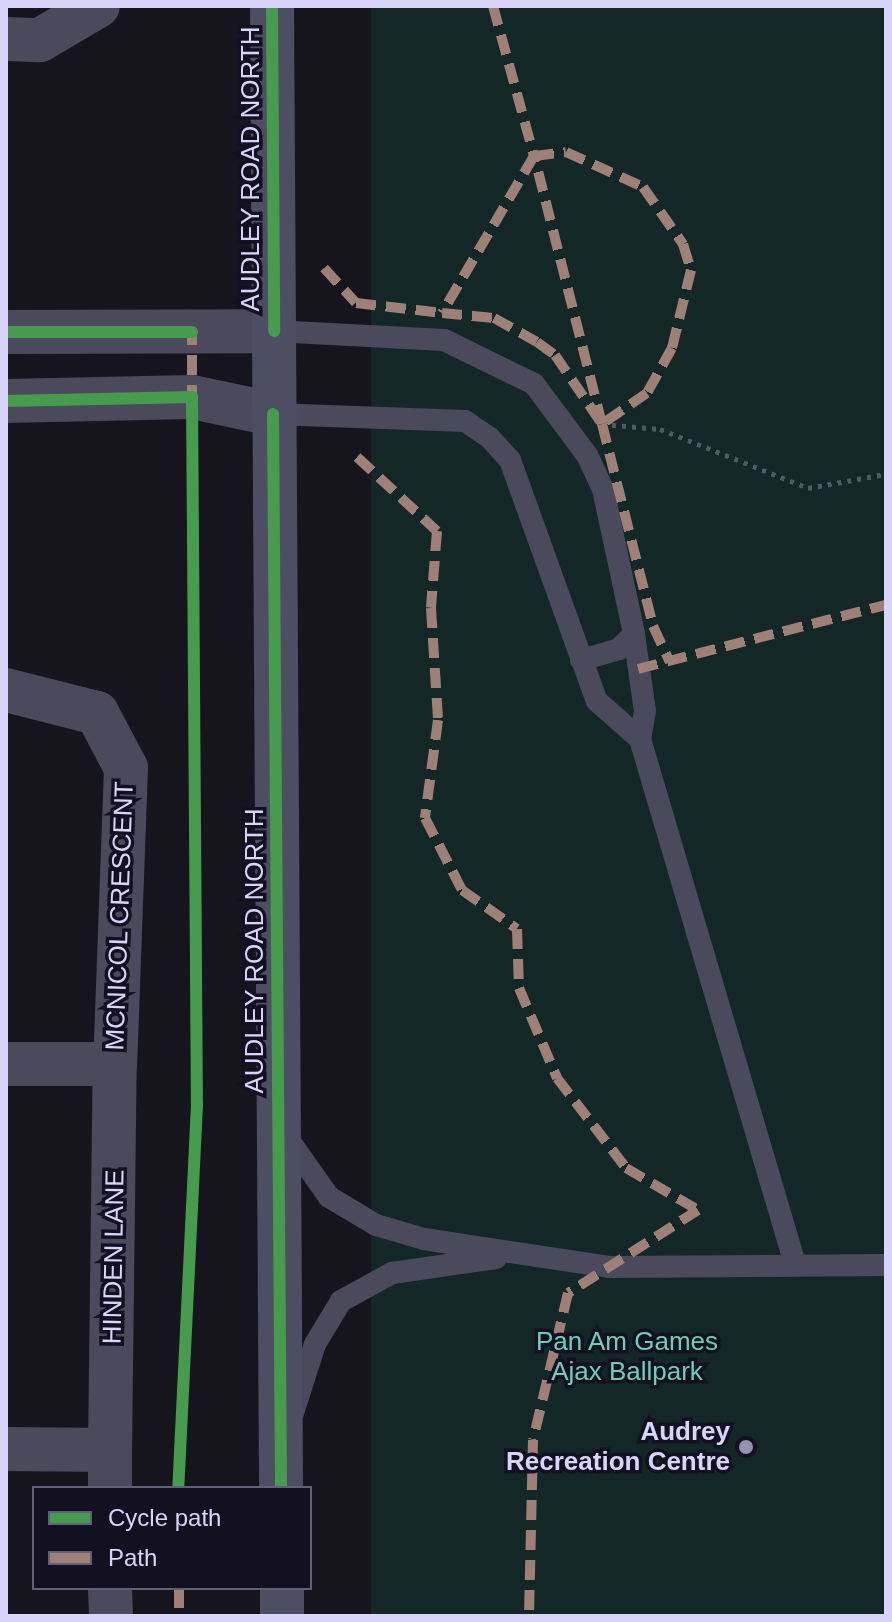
<!DOCTYPE html>
<html>
<head>
<meta charset="utf-8">
<style>
	body { margin:0 }
	#map { position:relative; width:892px; height:1622px; overflow:hidden; background:#16141d; font-family:Helvetica,sans-serif }
	div>[style] { position:absolute }
	[style*='--x'] { left:calc(var(--x)*1px); top:calc(var(--y)*1px); width:calc(var(--w)*1px); rotate:calc(var(--a)*1deg) }
	.green>* { inset:0; background:#142727; transform-origin:0 0 }
	.path>* { height:5px; margin-top:-2.5px; transform-origin:0; background:repeating-linear-gradient(90deg,#4e5a64 0 4px,transparent 0 10px) }
	.lane>* { height:22px; margin:-11px; padding:0 11px; transform-origin:11px; border-radius:11px; background:#4b4a5d }
	.street>* { height:44px; margin:-22px; padding:0 22px; transform-origin:22px; border-radius:22px; background:#4b4a5d }
	.secondary>* { height:44px; margin:-22px; padding:0 22px; transform-origin:22px; border-radius:22px; background:#4e4e63 }
	.quiet>* { height:10px; margin-top:-5px; transform-origin:0; background:repeating-linear-gradient(90deg,#9e8076 0 20px,transparent 0 30px) }
	.cycleway>* { height:12px; margin:-6px; padding:0 6px; transform-origin:6px; border-radius:6px; background:#469c4c }
	.dots>* { width:22px; height:22px; translate:-50% -50%; box-sizing:border-box; border:4px solid #131021; border-radius:50% }
	span { translate:-50% -50%; white-space:nowrap; text-align:center; line-height:1.15; -webkit-text-stroke:7px #131021; paint-order:stroke }
	.street-label { font-size:26px; color:#d9d5fa }
	.park-label { font-size:26px; color:#6ad1b6 }
	.poi-label { font-size:26px; color:#d9d5fa; font-weight:700 }
	.right { translate:-100% -50%; text-align:right }
	.frame { position:absolute; inset:0; border:8px solid #d9d5fa; pointer-events:none }
	.legend { position:absolute; left:32px; top:1486px; width:280px; height:104px; box-sizing:border-box; background:#131021; border:2px solid #625f78; margin:0; padding:10px 14px; list-style:none; font-size:24px; color:#d9d5fa }
	.legend li { display:flex; align-items:center; gap:16px; height:40px }
	.legend b { width:40px; border:2px solid #625f78 }
</style>
</head>
<body>
<div id="map">
	<div class="green">
		<div style="left:371px;top:6px;width:515px;height:1610px"></div>
	</div>
	<div class="path">
		<div style="--x:602;--y:424;--w:58;--a:4.9"></div>
		<div style="--x:660;--y:429;--w:159;--a:21.7"></div>
		<div style="--x:808;--y:488;--w:79;--a:-10.2"></div>
	</div>
	<div class="lane">
		<div style="--x:274;--y:331;--w:170;--a:3"></div>
		<div style="--x:444;--y:340;--w:100;--a:26.1"></div>
		<div style="--x:534;--y:384;--w:89;--a:53.3"></div>
		<div style="--x:587;--y:455;--w:38;--a:65"></div>
		<div style="--x:603;--y:489;--w:148;--a:77.9"></div>
		<div style="--x:634;--y:634;--w:78;--a:81.9"></div>
		<div style="--x:645;--y:711;--w:28;--a:100"></div>
		<div style="--x:640;--y:739;--w:547;--a:73.55"></div>
		<div style="--x:273;--y:414;--w:192;--a:2.1"></div>
		<div style="--x:465;--y:421;--w:30;--a:34"></div>
		<div style="--x:490;--y:438;--w:30;--a:48"></div>
		<div style="--x:510;--y:460;--w:256;--a:70.2"></div>
		<div style="--x:597;--y:701;--w:57;--a:41.5"></div>
		<div style="--x:581;--y:660;--w:40;--a:-16"></div>
		<div style="--x:619;--y:649;--w:21;--a:-45"></div>
		<div style="--x:284;--y:1133;--w:78;--a:54.9"></div>
		<div style="--x:329;--y:1197;--w:55;--a:30.8"></div>
		<div style="--x:376;--y:1225;--w:50;--a:16.3"></div>
		<div style="--x:424;--y:1239;--w:187;--a:8.6"></div>
		<div style="--x:609;--y:1267;--w:277;--a:-0.4"></div>
		<div style="--x:293;--y:1413;--w:72;--a:-72.3"></div>
		<div style="--x:315;--y:1344;--w:50;--a:-58.8"></div>
		<div style="--x:341;--y:1301;--w:58;--a:-28.8"></div>
		<div style="--x:392;--y:1273;--w:105;--a:-8.2"></div>
	</div>
	<div class="street">
		<div style="--x:6;--y:39;--w:34;--a:2"></div>
		<div style="--x:40;--y:40;--w:67;--a:-30.4"></div>
		<div style="--x:6;--y:332;--w:268;--a:-0.2"></div>
		<div style="--x:6;--y:401;--w:186;--a:-1.2"></div>
		<div style="--x:192;--y:397;--w:83;--a:11.9"></div>
		<div style="--x:6;--y:690;--w:94;--a:14.2"></div>
		<div style="--x:97;--y:713;--w:62;--a:62.2"></div>
		<div style="--x:126;--y:768;--w:296;--a:92.1"></div>
		<div style="--x:115;--y:1064;--w:109;--a:180"></div>
		<div style="--x:6;--y:1449;--w:104;--a:0.6"></div>
		<div style="--x:110;--y:1450;--w:38;--a:90"></div>
		<div style="--x:110;--y:1450;--w:386;--a:-89.3"></div>
		<div style="--x:110;--y:1588;--w:28;--a:88"></div>
	</div>
	<div class="secondary">
		<div style="--x:272;--y:6;--w:1482;--a:89.65"></div>
		<div style="--x:282;--y:1588;--w:28;--a:90"></div>
	</div>
	<div class="quiet">
		<div style="--x:493;--y:6;--w:156;--a:74.7"></div>
		<div style="--x:534;--y:156;--w:182;--a:120.4"></div>
		<div style="--x:442;--y:313;--w:52;--a:5.5"></div>
		<div style="--x:494;--y:318;--w:49;--a:29.2"></div>
		<div style="--x:537;--y:342;--w:22;--a:36"></div>
		<div style="--x:555;--y:355;--w:83;--a:55.7"></div>
		<div style="--x:602;--y:424;--w:208;--a:75.8"></div>
		<div style="--x:653;--y:626;--w:40;--a:65"></div>
		<div style="--x:566;--y:152;--w:85;--a:24.4"></div>
		<div style="--x:643;--y:187;--w:70;--a:54.9"></div>
		<div style="--x:683;--y:244;--w:27;--a:73"></div>
		<div style="--x:691;--y:270;--w:80;--a:103.7"></div>
		<div style="--x:672;--y:348;--w:51;--a:119.1"></div>
		<div style="--x:647;--y:393;--w:55;--a:145.4"></div>
		<div style="--x:602;--y:424;--w:276;--a:-104.2"></div>
		<div style="--x:534;--y:156;--w:32;--a:-7"></div>
		<div style="--x:324;--y:268;--w:47;--a:47.6"></div>
		<div style="--x:356;--y:303;--w:87;--a:6.6"></div>
		<div style="--x:192;--y:405;--w:73;--a:-90"></div>
		<div style="--x:357;--y:457;--w:109;--a:42.8"></div>
		<div style="--x:437;--y:531;--w:77;--a:94.5"></div>
		<div style="--x:431;--y:608;--w:112;--a:86.4"></div>
		<div style="--x:438;--y:720;--w:99;--a:97.6"></div>
		<div style="--x:425;--y:818;--w:81;--a:62.8"></div>
		<div style="--x:462;--y:890;--w:67;--a:35.3"></div>
		<div style="--x:517;--y:929;--w:59;--a:88.1"></div>
		<div style="--x:519;--y:988;--w:98;--a:67.1"></div>
		<div style="--x:557;--y:1078;--w:113;--a:52.5"></div>
		<div style="--x:626;--y:1168;--w:83;--a:30.3"></div>
		<div style="--x:698;--y:1210;--w:154;--a:147.4"></div>
		<div style="--x:568;--y:1293;--w:151;--a:103.4"></div>
		<div style="--x:533;--y:1440;--w:176;--a:91.3"></div>
		<div style="--x:638;--y:669;--w:256;--a:-14.5"></div>
		<div style="--x:179;--y:1588;--w:28;--a:90"></div>
	</div>
	<div class="cycleway">
		<div style="--x:272;--y:6;--w:325;--a:89.6"></div>
		<div style="--x:6;--y:332;--w:186;--a:0"></div>
		<div style="--x:6;--y:401;--w:186;--a:-1.2"></div>
		<div style="--x:192;--y:397;--w:708;--a:89.6"></div>
		<div style="--x:197;--y:1105;--w:383;--a:92.8"></div>
		<div style="--x:273;--y:414;--w:1074;--a:89.57"></div>
	</div>
	<div class="dots">
		<div style="left:746px;top:1447px;background:#9591ad"></div>
	</div>
	<div class="street-label">
		<span style="left:251px;top:169px;rotate:-90deg">AUDLEY ROAD NORTH</span>
		<span style="left:120px;top:916px;rotate:-88deg">MCNICOL CRESCENT</span>
		<span style="left:255px;top:951px;rotate:-90deg">AUDLEY ROAD NORTH</span>
		<span style="left:114px;top:1257px;rotate:-89deg">HINDEN LANE</span>
	</div>
	<div class="park-label">
		<span style="left:627px;top:1357px">Pan Am Games<br>Ajax Ballpark</span>
	</div>
	<div class="poi-label">
		<span class="right" style="left:730px;top:1447px">Audrey<br>Recreation Centre</span>
	</div>
	<div class="frame"></div>
	<ul class="legend">
	<li><b style="height:10px;background:#469c4c"></b>Cycle path</li>
	<li><b style="height:10px;background:#9e8076"></b>Path</li>
	</ul>
</div>
</body>
</html>
